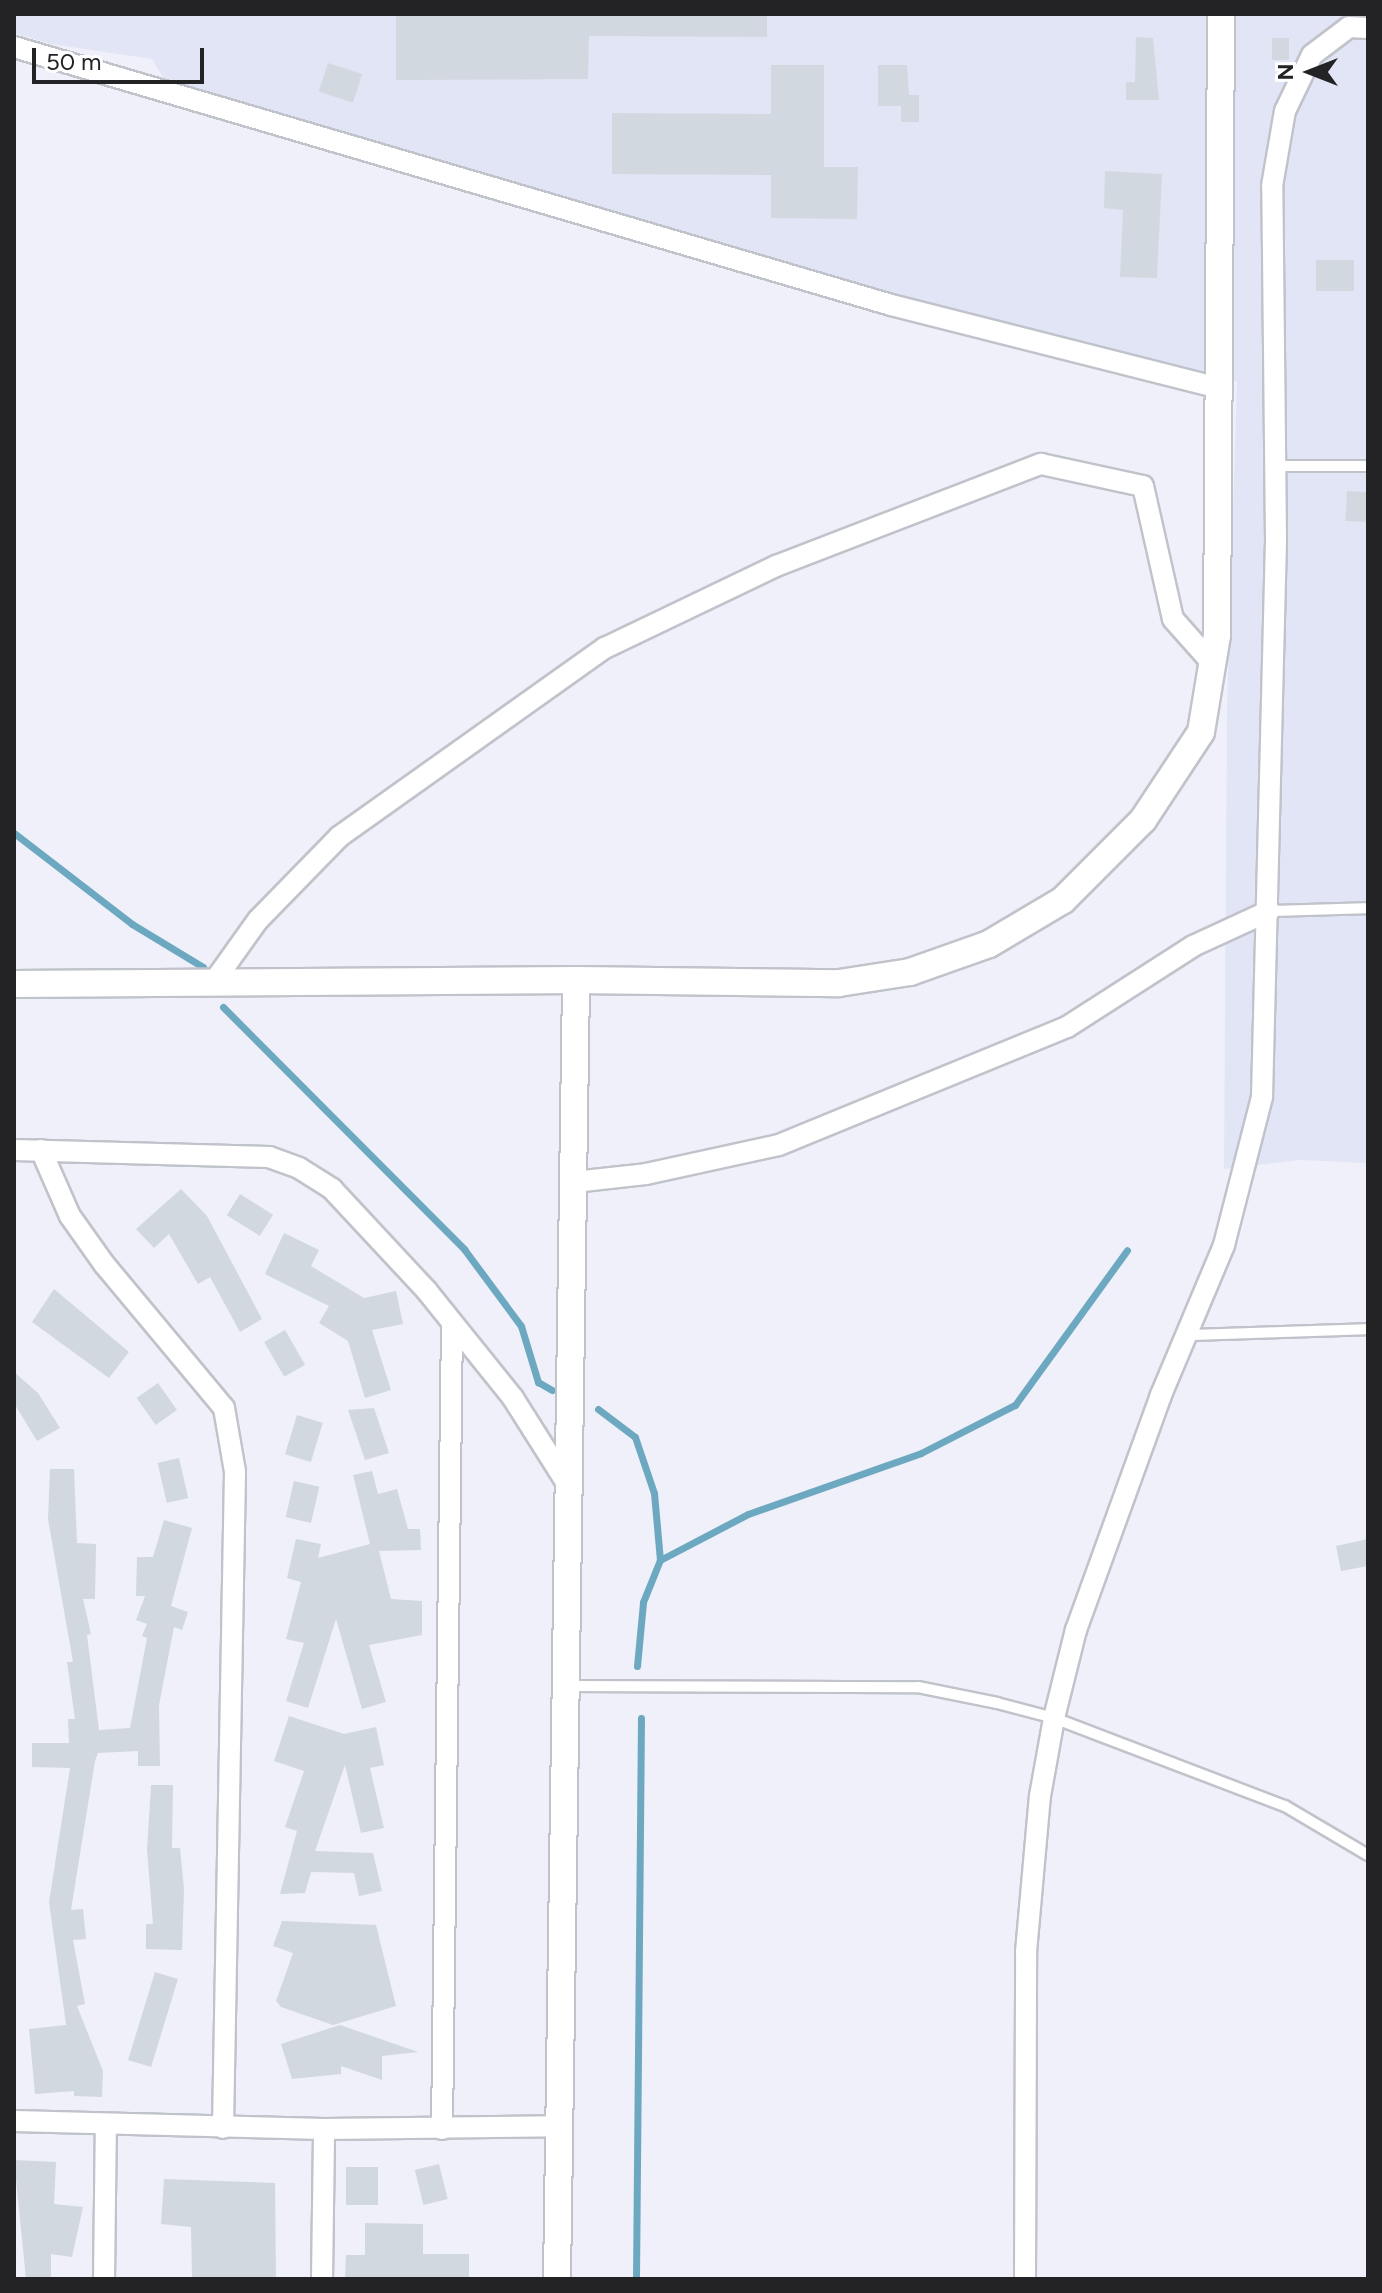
<!DOCTYPE html>
<html>
<head>
<meta charset="utf-8">
<style>
	body { margin:0 }
	#map { position:relative; width:1382px; height:2293px; overflow:hidden; background:#eff0f9; font-family:Figtree,sans-serif }
	div>[style] { position:absolute }
	[style*='--x'] { left:calc(var(--x)*1px); top:calc(var(--y)*1px); width:calc(var(--w)*1px); rotate:calc(var(--a)*1deg) }
	.built>* { inset:0; background:#e2e5f5 }
	.stream>* { height:7px; margin:-3.5px; padding:0 3.5px; transform-origin:3.5px; border-radius:3.5px; background:#6da8c1 }
	.building>* { inset:0; background:#d2d8df; transform-origin:0 0 }
	.roads { filter:drop-shadow(2px 0 #c1c3cb) drop-shadow(-2px 0 #c1c3cb) drop-shadow(0 2px #c1c3cb) drop-shadow(0 -2px #c1c3cb) }
	.service>* { height:10px; margin:-5px; padding:0 5px; transform-origin:5px; border-radius:5px; background:#fff }
	.minor>* { height:20px; margin:-10px; padding:0 10px; transform-origin:10px; border-radius:10px; background:#fff }
	.tertiary>* { height:26px; margin:-13px; padding:0 13px; transform-origin:13px; border-radius:13px; background:#fff }
	span { translate:-50% -50%; white-space:nowrap; text-align:center; line-height:1.15; -webkit-text-stroke:6px #fff; paint-order:stroke }
	.frame { position:absolute; inset:0; border:16px solid #232326; pointer-events:none }
	.north { position:absolute; left:1270px; top:32px; width:80px; height:80px; -webkit-text-stroke:6px #fff; paint-order:stroke; rotate:270deg; font-size:22px; font-weight:700; line-height:32px; text-align:center; color:#232326 }
	.north::after { content:''; display:block; margin:auto; width:28px; height:36px; background:#232326; clip-path:polygon(50% 0,100% 100%,50% 72%,0 100%) }
	.scale { position:absolute; left:32px; top:48px; width:172px; height:36px; box-sizing:border-box; border:4px solid #232326; border-top:0; padding-left:10px; font-size:24px; line-height:28px; white-space:nowrap; color:#232326; -webkit-text-stroke:6px #fff; paint-order:stroke }
</style>
</head>
<body>
<div id="map">
	<div class="built">
		<div style="clip-path:polygon(14px 14px,1368px 14px,1368px 1163px,1300px 1160px,1224px 1169px,1227px 710px,1237px 381px,1112px 369px,170px 89px,152px 59px,51px 44px,14px 33px)"></div>
	</div>
	<div class="stream">
		<div style="--x:14;--y:833;--w:149;--a:37.6"></div>
		<div style="--x:132;--y:924;--w:83;--a:31.2"></div>
		<div style="--x:223;--y:1007;--w:342;--a:45.1"></div>
		<div style="--x:464;--y:1249;--w:96;--a:53.5"></div>
		<div style="--x:521;--y:1326;--w:59;--a:73.1"></div>
		<div style="--x:538;--y:1382;--w:16;--a:30"></div>
		<div style="--x:598;--y:1409;--w:46;--a:37.1"></div>
		<div style="--x:635;--y:1437;--w:59;--a:71.3"></div>
		<div style="--x:654;--y:1493;--w:67;--a:84.9"></div>
		<div style="--x:637;--y:1666;--w:64;--a:-84.6"></div>
		<div style="--x:643;--y:1602;--w:45;--a:-68"></div>
		<div style="--x:660;--y:1560;--w:99;--a:-27.6"></div>
		<div style="--x:748;--y:1514;--w:183;--a:-19.4"></div>
		<div style="--x:921;--y:1453;--w:106;--a:-27.1"></div>
		<div style="--x:1015;--y:1405;--w:191;--a:-54.1"></div>
		<div style="--x:636;--y:2279;--w:561;--a:-89.49"></div>
	</div>
	<div class="building">
		<div style="clip-path:polygon(396px 14px,767px 14px,767px 37px,589px 36px,588px 79px,396px 80px)"></div>
		<div style="clip-path:polygon(1136px 37px,1153px 38px,1159px 100px,1126px 100px,1126px 82px,1135px 82px)"></div>
		<div style="left:1272px;top:38px;width:17px;height:22px"></div>
		<div style="left:328px;top:63px;width:36px;height:30px;rotate:18deg"></div>
		<div style="clip-path:polygon(771px 65px,824px 65px,824px 167px,858px 167px,857px 219px,771px 218px,771px 175px,612px 174px,612px 113px,771px 114px)"></div>
		<div style="clip-path:polygon(878px 65px,907px 65px,909px 95px,919px 95px,919px 122px,901px 122px,901px 106px,878px 106px)"></div>
		<div style="clip-path:polygon(1105px 171px,1162px 174px,1157px 278px,1120px 277px,1123px 210px,1104px 208px)"></div>
		<div style="left:1316px;top:260px;width:38px;height:31px"></div>
		<div style="left:1347px;top:491px;width:21px;height:30px;rotate:3deg"></div>
		<div style="clip-path:polygon(181px 1189px,207px 1216px,262px 1319px,240px 1332px,210px 1277px,198px 1284px,169px 1234px,154px 1248px,136px 1229px)"></div>
		<div style="left:240px;top:1194px;width:39px;height:25px;rotate:32deg"></div>
		<div style="clip-path:polygon(284px 1233px,319px 1250px,311px 1266px,364px 1298px,396px 1291px,403px 1324px,372px 1330px,391px 1390px,365px 1398px,348px 1341px,319px 1323px,329px 1306px,265px 1274px)"></div>
		<div style="clip-path:polygon(54px 1289px,129px 1352px,109px 1378px,32px 1322px)"></div>
		<div style="left:285px;top:1330px;width:40px;height:24px;rotate:60deg"></div>
		<div style="clip-path:polygon(14px 1372px,38px 1393px,60px 1428px,37px 1441px,14px 1403px)"></div>
		<div style="left:158px;top:1383px;width:33px;height:26px;rotate:55deg"></div>
		<div style="clip-path:polygon(374px 1408px,389px 1453px,365px 1460px,348px 1410px)"></div>
		<div style="left:297px;top:1415px;width:27px;height:41px;rotate:17deg"></div>
		<div style="left:179px;top:1458px;width:41px;height:22px;rotate:77deg"></div>
		<div style="clip-path:polygon(50px 1469px,74px 1469px,77px 1543px,96px 1544px,95px 1599px,83px 1599px,91px 1634px,87px 1635px,99px 1730px,130px 1728px,147px 1638px,142px 1636px,147px 1624px,136px 1620px,145px 1596px,136px 1596px,137px 1557px,153px 1557px,164px 1520px,192px 1528px,171px 1606px,188px 1612px,182px 1630px,174px 1627px,159px 1705px,160px 1766px,138px 1766px,138px 1751px,98px 1753px,95px 1761px,71px 1910px,83px 1909px,86px 1939px,73px 1940px,85px 2004px,77px 2006px,103px 2071px,102px 2097px,74px 2096px,74px 2091px,35px 2094px,29px 2029px,66px 2025px,49px 1902px,70px 1768px,32px 1767px,32px 1743px,69px 1743px,68px 1719px,75px 1719px,67px 1662px,73px 1662px,48px 1519px)"></div>
		<div style="clip-path:polygon(372px 1471px,378px 1494px,397px 1489px,408px 1529px,420px 1529px,421px 1550px,379px 1551px,391px 1599px,422px 1601px,422px 1635px,369px 1645px,386px 1702px,362px 1709px,336px 1619px,308px 1708px,286px 1701px,304px 1643px,286px 1639px,301px 1582px,287px 1578px,296px 1539px,321px 1544px,318px 1558px,370px 1544px,353px 1475px)"></div>
		<div style="left:294px;top:1481px;width:26px;height:37px;rotate:13deg"></div>
		<div style="clip-path:polygon(1368px 1539px,1368px 1566px,1341px 1571px,1336px 1546px)"></div>
		<div style="clip-path:polygon(289px 1716px,344px 1734px,376px 1727px,384px 1765px,370px 1768px,384px 1828px,361px 1833px,345px 1765px,315px 1851px,373px 1853px,382px 1891px,359px 1896px,354px 1873px,311px 1872px,305px 1893px,280px 1894px,297px 1831px,285px 1827px,304px 1771px,274px 1761px)"></div>
		<div style="clip-path:polygon(151px 1785px,173px 1785px,172px 1848px,180px 1848px,184px 1889px,182px 1950px,146px 1949px,146px 1924px,153px 1924px,147px 1850px)"></div>
		<div style="clip-path:polygon(282px 1921px,376px 1925px,396px 2006px,333px 2025px,281px 2007px,276px 2001px,293px 1953px,273px 1946px)"></div>
		<div style="left:155px;top:1972px;width:24px;height:92px;rotate:17deg"></div>
		<div style="clip-path:polygon(340px 2025px,418px 2052px,382px 2056px,382px 2080px,341px 2066px,341px 2074px,292px 2079px,281px 2044px)"></div>
		<div style="clip-path:polygon(14px 2160px,56px 2162px,54px 2204px,83px 2207px,72px 2257px,51px 2254px,51px 2279px,26px 2279px)"></div>
		<div style="left:439px;top:2164px;width:36px;height:25px;rotate:76deg"></div>
		<div style="left:346px;top:2167px;width:32px;height:38px"></div>
		<div style="clip-path:polygon(164px 2179px,275px 2183px,276px 2279px,192px 2279px,191px 2227px,161px 2224px)"></div>
		<div style="clip-path:polygon(365px 2223px,423px 2224px,423px 2254px,469px 2254px,469px 2279px,345px 2279px,346px 2255px,365px 2255px)"></div>
	</div>
	<div class="roads">
		<div class="service">
			<div style="--x:1275;--y:466;--w:93;--a:0"></div>
			<div style="--x:1269;--y:911;--w:99;--a:-1.7"></div>
			<div style="--x:1189;--y:1335;--w:179;--a:-1.9"></div>
			<div style="--x:567;--y:1686;--w:351;--a:0.2"></div>
			<div style="--x:918;--y:1687;--w:81;--a:11.4"></div>
			<div style="--x:997;--y:1703;--w:59;--a:14.7"></div>
			<div style="--x:1054;--y:1718;--w:247;--a:20.9"></div>
			<div style="--x:1285;--y:1806;--w:96;--a:30.6"></div>
		</div>
		<div class="minor">
			<div style="--x:14;--y:47;--w:914;--a:16.39"></div>
			<div style="--x:891;--y:305;--w:338;--a:14.2"></div>
			<div style="--x:213;--y:983;--w:77;--a:-54.5"></div>
			<div style="--x:258;--y:920;--w:117;--a:-45.7"></div>
			<div style="--x:340;--y:836;--w:325;--a:-35.4"></div>
			<div style="--x:605;--y:648;--w:190;--a:-25.6"></div>
			<div style="--x:776;--y:566;--w:284;--a:-21.1"></div>
			<div style="--x:1041;--y:464;--w:104;--a:12.2"></div>
			<div style="--x:1143;--y:486;--w:136;--a:77.3"></div>
			<div style="--x:1173;--y:619;--w:59;--a:48.4"></div>
			<div style="--x:14;--y:1150;--w:255;--a:1.6"></div>
			<div style="--x:269;--y:1157;--w:32;--a:20"></div>
			<div style="--x:299;--y:1168;--w:39;--a:32"></div>
			<div style="--x:332;--y:1189;--w:139;--a:47"></div>
			<div style="--x:427;--y:1291;--w:137;--a:51.2"></div>
			<div style="--x:513;--y:1398;--w:107;--a:57.7"></div>
			<div style="--x:41;--y:1150;--w:72;--a:66.3"></div>
			<div style="--x:70;--y:1216;--w:59;--a:54.7"></div>
			<div style="--x:104;--y:1264;--w:187;--a:50.2"></div>
			<div style="--x:224;--y:1408;--w:65;--a:80.2"></div>
			<div style="--x:235;--y:1472;--w:656;--a:91.05"></div>
			<div style="--x:574;--y:1182;--w:72;--a:-6.3"></div>
			<div style="--x:646;--y:1174;--w:136;--a:-12.3"></div>
			<div style="--x:779;--y:1145;--w:311;--a:-22.3"></div>
			<div style="--x:1067;--y:1027;--w:150;--a:-32.7"></div>
			<div style="--x:1193;--y:946;--w:84;--a:-24.7"></div>
			<div style="--x:14;--y:2121;--w:310;--a:1.5"></div>
			<div style="--x:324;--y:2129;--w:235;--a:-0.7"></div>
			<div style="--x:442;--y:2129;--w:803;--a:-89.29"></div>
			<div style="--x:104;--y:2279;--w:155;--a:-89.3"></div>
			<div style="--x:322;--y:2279;--w:150;--a:-89.2"></div>
			<div style="--x:1025;--y:2279;--w:327;--a:-89.8"></div>
			<div style="--x:1026;--y:1952;--w:157;--a:-84.9"></div>
			<div style="--x:1040;--y:1796;--w:79;--a:-79.8"></div>
			<div style="--x:1054;--y:1718;--w:91;--a:-76"></div>
			<div style="--x:1076;--y:1630;--w:250;--a:-70.1"></div>
			<div style="--x:1161;--y:1395;--w:163;--a:-67.2"></div>
			<div style="--x:1224;--y:1245;--w:153;--a:-75.6"></div>
			<div style="--x:1262;--y:1097;--w:557;--a:-88.56"></div>
			<div style="--x:1276;--y:540;--w:354;--a:-90.6"></div>
			<div style="--x:1272;--y:186;--w:76;--a:-80.2"></div>
			<div style="--x:1285;--y:111;--w:62;--a:-64.3"></div>
			<div style="--x:1312;--y:55;--w:46;--a:-37.1"></div>
			<div style="--x:1349;--y:27;--w:19;--a:3"></div>
		</div>
		<div class="tertiary">
			<div style="--x:14;--y:984;--w:562;--a:-0.41"></div>
			<div style="--x:576;--y:980;--w:263;--a:0.7"></div>
			<div style="--x:839;--y:983;--w:72;--a:-8.8"></div>
			<div style="--x:910;--y:972;--w:84;--a:-19.5"></div>
			<div style="--x:989;--y:944;--w:86;--a:-30.7"></div>
			<div style="--x:1063;--y:900;--w:113;--a:-45"></div>
			<div style="--x:1143;--y:820;--w:105;--a:-56.6"></div>
			<div style="--x:1201;--y:732;--w:98;--a:-80.6"></div>
			<div style="--x:1217;--y:635;--w:621;--a:-89.63"></div>
			<div style="--x:557;--y:2279;--w:1299;--a:-89.16"></div>
		</div>
	</div>
	<div class="frame"></div>
	<div class="north">N</div>
	<div class="scale">50 m</div>
</div>
</body>
</html>
